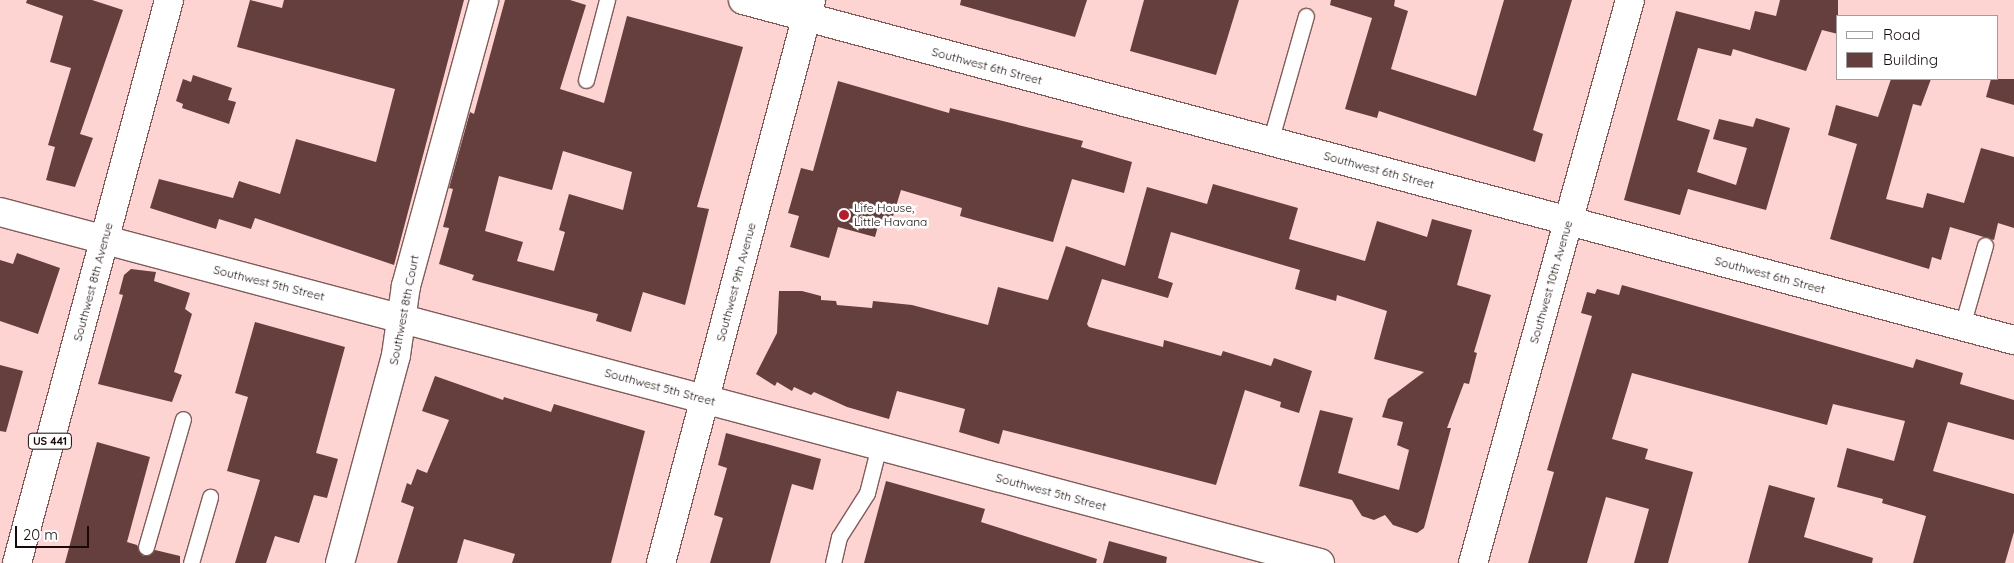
<!DOCTYPE html>
<html>
<head>
<meta charset="utf-8">
<style>
	body { margin:0 }
	#map { position:relative; width:2014px; height:563px; overflow:hidden; background:#fdd4d1; font-family:Quicksand,sans-serif }
	div>[style] { position:absolute }
	[style*='--x'] { left:calc(var(--x)*1px); top:calc(var(--y)*1px); width:calc(var(--w)*1px); rotate:calc(var(--a)*1deg) }
	.building>* { inset:0; background:#643f3e }
	.roads { filter:drop-shadow(1px 0 #7f5c5a) drop-shadow(-1px 0 #7f5c5a) drop-shadow(0 1px #7f5c5a) drop-shadow(0 -1px #7f5c5a) }
	.service>* { height:15px; margin:-7.5px; padding:0 7.5px; transform-origin:7.5px; border-radius:7.5px; background:#fff }
	.minor>* { height:28px; margin:-14px; padding:0 14px; transform-origin:14px; border-radius:14px; background:#fff }
	.tertiary>* { height:28px; margin:-14px; padding:0 14px; transform-origin:14px; border-radius:14px; background:#fff }
	.primary>* { height:28px; margin:-14px; padding:0 14px; transform-origin:14px; border-radius:14px; background:#fff }
	.dots>* { width:14px; height:14px; translate:-50% -50%; box-sizing:border-box; border:2px solid #fff; border-radius:50% }
	span { translate:-50% -50%; white-space:nowrap; text-align:center; line-height:1.15; -webkit-text-stroke:5px #fff; paint-order:stroke }
	.shield-label span { padding:1px 4px; background:#fff; border:1px solid; border-radius:4px; -webkit-text-stroke-width:0 }
	.shield-label { font-size:11px; color:#170a09; font-weight:700 }
	.street-label { font-size:12px; color:#170a09 }
	.poi-label { font-size:12px; color:#170a09 }
	.left { translate:0 -50%; text-align:left }
	.legend { position:absolute; left:1836px; top:15px; width:162px; height:65px; box-sizing:border-box; background:#fff; border:1px solid #a29d9d; margin:0; padding:6px 9px; list-style:none; font-size:15px; color:#170a09 }
	.legend li { display:flex; align-items:center; gap:10px; height:25px }
	.legend b { width:25px; border:1px solid #a29d9d }
	.scale { position:absolute; left:15px; top:526px; width:74px; height:22px; box-sizing:border-box; border:2px solid #170a09; border-top:0; padding-left:6px; font-size:15px; line-height:18px; white-space:nowrap; color:#170a09; -webkit-text-stroke:4px #fff; paint-order:stroke }
</style>
</head>
<body>
<div id="map">
	<div class="building">
		<div style="clip-path:polygon(27px 0,92px 0,123px 10px,80px 134px,93px 138px,75px 187px,46px 180px,55px 147px,48px 145px,71px 68px,50px 62px,63px 16px,26px 3px)"></div>
		<div style="clip-path:polygon(250px 0,282px 8px,284px 0,464px 0,394px 265px,255px 218px,251px 229px,219px 219px,216px 229px,150px 208px,159px 179px,233px 198px,239px 181px,280px 194px,296px 139px,376px 162px,395px 89px,237px 47px)"></div>
		<div style="clip-path:polygon(evenodd,505px 0,570px 0,586px 5px,560px 89px,604px 103px,627px 16px,743px 47px,697px 207px,709px 209px,685px 305px,643px 292px,631px 332px,596px 321px,598px 314px,472px 280px,474px 275px,439px 264px,449px 228px,443px 227px,453px 189px,449px 188px,470px 112px,474px 114px,505px 0,563px 151px,632px 172px,623px 210px,569px 194px,559px 230px,565px 232px,554px 271px,517px 261px,523px 242px,485px 231px,499px 176px,552px 190px,563px 151px)"></div>
		<div style="clip-path:polygon(961px 0,1087px 0,1075px 37px,960px 5px)"></div>
		<div style="clip-path:polygon(1144px 0,1239px 0,1216px 75px,1130px 51px)"></div>
		<div style="clip-path:polygon(1331px 0,1395px 0,1394px 6px,1408px 11px,1391px 69px,1476px 96px,1504px 0,1572px 0,1533px 130px,1543px 134px,1535px 162px,1379px 111px,1377px 118px,1345px 109px,1372px 18px,1330px 5px)"></div>
		<div style="clip-path:polygon(1780px 0,1838px 0,1838px 34px,1822px 30px,1806px 71px,1733px 49px,1731px 56px,1698px 48px,1677px 120px,1710px 130px,1697px 172px,1736px 185px,1747px 148px,1713px 139px,1719px 119px,1753px 127px,1756px 118px,1790px 128px,1766px 210px,1688px 189px,1680px 215px,1624px 200px,1676px 11px,1750px 30px,1755px 11px,1776px 16px)"></div>
		<div style="clip-path:polygon(193px 75px,232px 88px,228px 100px,236px 102px,229px 124px,182px 108px,183px 104px,176px 101px,183px 79px,191px 82px)"></div>
		<div style="clip-path:polygon(1891px 79px,1931px 79px,1921px 106px,1913px 104px,1886px 199px,1923px 208px,1927px 193px,1964px 203px,1981px 148px,2014px 157px,2014px 228px,1998px 223px,1994px 240px,1950px 227px,1941px 260px,1932px 257px,1929px 269px,1830px 239px,1857px 144px,1828px 135px,1836px 105px,1878px 117px)"></div>
		<div style="clip-path:polygon(1991px 79px,2014px 79px,2014px 105px,1986px 97px)"></div>
		<div style="clip-path:polygon(838px 81px,949px 113px,950px 108px,1083px 141px,1081px 147px,1132px 162px,1124px 193px,1072px 179px,1053px 242px,960px 216px,962px 208px,901px 190px,891px 223px,880px 219px,875px 237px,838px 227px,829px 258px,790px 247px,799px 216px,788px 213px,801px 168px,813px 171px)"></div>
		<div style="clip-path:polygon(1213px 184px,1298px 208px,1289px 239px,1365px 261px,1377px 221px,1427px 237px,1432px 219px,1472px 230px,1457px 285px,1491px 295px,1474px 352px,1477px 353px,1469px 384px,1464px 383px,1447px 428px,1451px 428px,1424px 528px,1417px 533px,1393px 525px,1385px 515px,1374px 520px,1362px 516px,1352px 500px,1299px 486px,1320px 410px,1353px 418px,1338px 473px,1399px 490px,1409px 450px,1397px 445px,1403px 422px,1382px 417px,1388px 399px,1424px 372px,1374px 359px,1387px 311px,1337px 295px,1336px 301px,1295px 289px,1300px 270px,1171px 232px,1158px 278px,1173px 283px,1168px 298px,1102px 279px,1087px 324px,1089px 327px,1163px 347px,1164px 340px,1221px 356px,1223px 351px,1271px 366px,1274px 358px,1312px 371px,1299px 413px,1280px 407px,1281px 402px,1245px 390px,1216px 485px,1003px 430px,999px 444px,959px 432px,965px 409px,897px 391px,889px 419px,847px 407px,814px 392px,811px 395px,794px 387px,792px 391px,777px 382px,775px 386px,756px 374px,777px 333px,779px 291px,802px 291px,821px 296px,821px 300px,836px 301px,837px 305px,872px 308px,873px 301px,912px 305px,988px 325px,998px 287px,1048px 300px,1066px 246px,1125px 266px,1147px 187px,1207px 204px)"></div>
		<div style="clip-path:polygon(17px 253px,60px 268px,38px 334px,0 321px,0 260px,13px 264px)"></div>
		<div style="clip-path:polygon(131px 269px,156px 272px,154px 281px,190px 293px,185px 309px,192px 314px,174px 372px,182px 375px,172px 402px,98px 384px,123px 295px,119px 294px,124px 275px)"></div>
		<div style="clip-path:polygon(1622px 285px,1913px 368px,1916px 359px,1963px 373px,1960px 384px,2014px 400px,2014px 440px,1948px 422px,1933px 471px,2014px 494px,2014px 532px,2005px 563px,1913px 563px,1926px 516px,1882px 503px,1883px 499px,1837px 487px,1847px 448px,1894px 461px,1905px 421px,1833px 404px,1827px 425px,1632px 373px,1612px 439px,1648px 449px,1645px 459px,1693px 472px,1668px 563px,1634px 563px,1649px 509px,1606px 497px,1587px 563px,1528px 563px,1554px 472px,1547px 470px,1592px 316px,1581px 313px,1587px 292px,1595px 294px,1597px 289px,1619px 295px)"></div>
		<div style="clip-path:polygon(255px 322px,345px 347px,316px 453px,338px 459px,327px 498px,314px 495px,299px 543px,275px 536px,266px 563px,235px 563px,260px 480px,227px 471px,248px 397px,235px 393px)"></div>
		<div style="clip-path:polygon(0 365px,23px 371px,6px 432px,0 431px)"></div>
		<div style="clip-path:polygon(435px 376px,503px 400px,504px 397px,551px 412px,554px 404px,645px 431px,611px 563px,512px 563px,515px 554px,464px 539px,457px 563px,397px 563px,414px 507px,401px 502px,407px 483px,411px 485px,417px 469px,427px 473px,449px 420px,422px 411px)"></div>
		<div style="clip-path:polygon(726px 433px,821px 459px,813px 490px,792px 484px,770px 563px,710px 563px,723px 518px,714px 515px,727px 468px,718px 465px)"></div>
		<div style="clip-path:polygon(97px 442px,150px 457px,127px 542px,137px 545px,143px 556px,155px 550px,180px 556px,180px 563px,65px 563px)"></div>
		<div style="clip-path:polygon(886px 481px,985px 509px,981px 522px,1097px 559px,1096px 563px,864px 563px)"></div>
		<div style="clip-path:polygon(1769px 485px,1815px 498px,1804px 537px,1873px 558px,1872px 563px,1748px 563px)"></div>
		<div style="clip-path:polygon(1109px 541px,1167px 557px,1166px 563px,1103px 563px)"></div>
	</div>
	<div class="roads">
		<div class="service">
			<div style="--x:586;--y:80;--w:83;--a:-75.3"></div>
			<div style="--x:1270;--y:142;--w:131;--a:-74.1"></div>
			<div style="--x:1962;--y:326;--w:84;--a:-74.1"></div>
			<div style="--x:146;--y:547;--w:133;--a:-73.9"></div>
			<div style="--x:191;--y:563;--w:69;--a:-73.9"></div>
			<div style="--x:833;--y:563;--w:27;--a:-77"></div>
			<div style="--x:839;--y:537;--w:52;--a:-57.5"></div>
			<div style="--x:867;--y:493;--w:49;--a:-75.7"></div>
		</div>
		<div class="minor">
			<div style="--x:0;--y:212;--w:1366;--a:14.89"></div>
			<div style="--x:340;--y:563;--w:215;--a:-74.9"></div>
			<div style="--x:396;--y:355;--w:70;--a:-81.8"></div>
			<div style="--x:406;--y:286;--w:296;--a:-74.7"></div>
			<div style="--x:661;--y:563;--w:583;--a:-75.08"></div>
			<div style="--x:1473;--y:563;--w:584;--a:-74.42"></div>
		</div>
		<div class="tertiary">
			<div style="--x:743;--y:0;--w:1316;--a:14.98"></div>
		</div>
		<div class="primary">
			<div style="--x:17;--y:563;--w:583;--a:-74.89"></div>
		</div>
	</div>
	<div class="dots">
		<div style="left:844px;top:215px;background:#b01d2d"></div>
	</div>
	<div class="shield-label">
		<span style="left:50px;top:441px">US 441</span>
	</div>
	<div class="street-label">
		<span style="left:987px;top:66px;rotate:15deg">Southwest 6th Street</span>
		<span style="left:1379px;top:170px;rotate:15deg">Southwest 6th Street</span>
		<span style="left:1770px;top:275px;rotate:15deg">Southwest 6th Street</span>
		<span style="left:93px;top:282px;rotate:-75deg">Southwest 8th Avenue</span>
		<span style="left:736px;top:282px;rotate:-75deg">Southwest 9th Avenue</span>
		<span style="left:1551px;top:282px;rotate:-74deg">Southwest 10th Avenue</span>
		<span style="left:269px;top:283px;rotate:14deg">Southwest 5th Street</span>
		<span style="left:404px;top:310px;rotate:-79deg">Southwest 8th Court</span>
		<span style="left:660px;top:387px;rotate:15deg">Southwest 5th Street</span>
		<span style="left:1051px;top:492px;rotate:15deg">Southwest 5th Street</span>
	</div>
	<div class="poi-label">
		<span class="left" style="left:854px;top:215px">Life House,<br>Little Havana</span>
	</div>
	<ul class="legend">
	<li><b style="height:6px;background:#fff"></b>Road</li>
	<li><b style="height:14px;background:#643f3e"></b>Building</li>
	</ul>
	<div class="scale">20 m</div>
</div>
</body>
</html>
